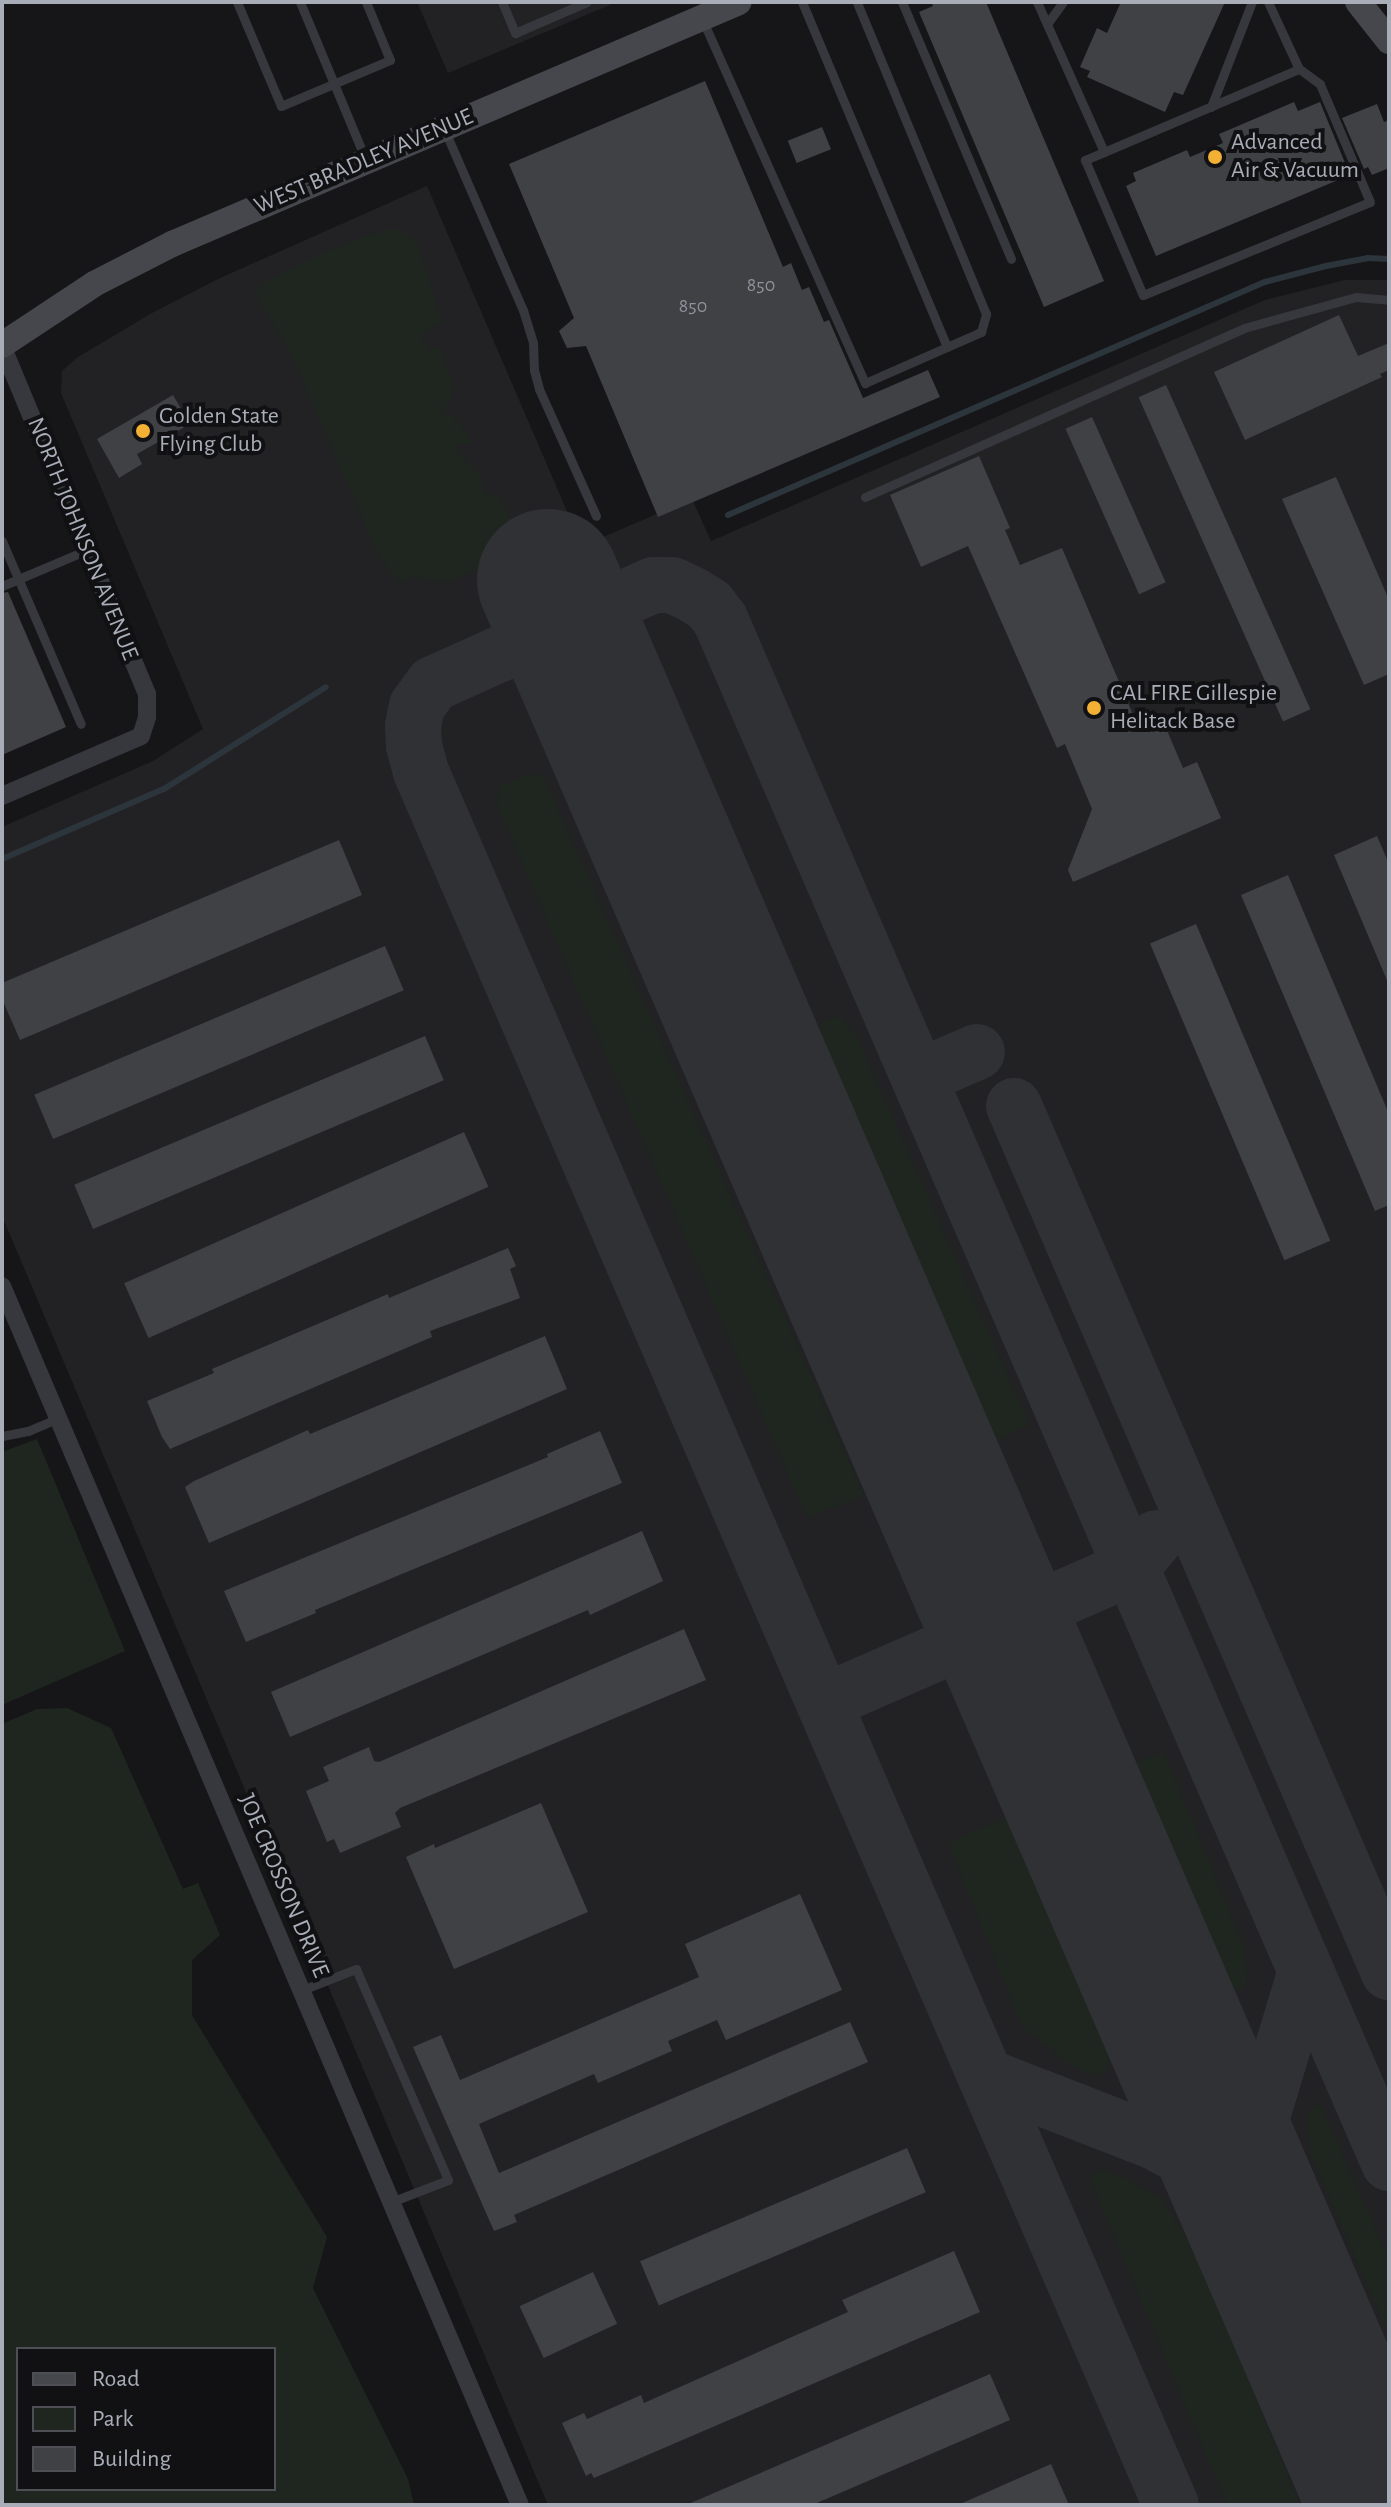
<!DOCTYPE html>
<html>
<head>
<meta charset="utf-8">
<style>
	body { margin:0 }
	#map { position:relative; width:1391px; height:2507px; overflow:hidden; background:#161618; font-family:"Alegreya Sans",sans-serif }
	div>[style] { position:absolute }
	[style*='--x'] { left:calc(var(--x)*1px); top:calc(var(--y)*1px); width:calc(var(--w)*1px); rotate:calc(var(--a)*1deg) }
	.built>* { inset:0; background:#222225 }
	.green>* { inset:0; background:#1e261f }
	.stream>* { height:6px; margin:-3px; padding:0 3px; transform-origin:3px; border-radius:3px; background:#2c353c }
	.taxiway>* { height:56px; margin:-28px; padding:0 28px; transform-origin:28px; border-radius:28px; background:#303135 }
	.runway>* { height:142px; margin:-71px; padding:0 71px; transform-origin:71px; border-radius:71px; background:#303135 }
	.building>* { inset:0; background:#404145; transform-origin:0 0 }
	.lane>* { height:9px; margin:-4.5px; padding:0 4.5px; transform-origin:4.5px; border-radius:4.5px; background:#37383d }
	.street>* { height:18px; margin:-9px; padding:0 9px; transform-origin:9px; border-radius:9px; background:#37383d }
	.secondary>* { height:26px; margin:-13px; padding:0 13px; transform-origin:13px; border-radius:13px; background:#45474d }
	.dots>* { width:22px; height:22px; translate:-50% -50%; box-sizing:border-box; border:4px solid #111113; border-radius:50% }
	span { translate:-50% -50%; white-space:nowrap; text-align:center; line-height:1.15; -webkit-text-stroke:8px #111113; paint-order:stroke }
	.number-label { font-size:20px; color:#8e929b }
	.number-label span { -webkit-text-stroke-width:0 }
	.poi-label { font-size:24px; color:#a8adb8 }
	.left { translate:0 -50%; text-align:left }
	.street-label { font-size:24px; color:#a8adb8 }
	.frame { position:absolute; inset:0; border:4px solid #a8adb8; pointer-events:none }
	.legend { position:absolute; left:16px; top:2347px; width:260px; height:144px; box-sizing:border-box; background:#111113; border:2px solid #4d4f55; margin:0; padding:10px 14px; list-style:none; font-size:24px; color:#a8adb8 }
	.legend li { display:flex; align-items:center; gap:16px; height:40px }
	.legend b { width:40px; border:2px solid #4d4f55 }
</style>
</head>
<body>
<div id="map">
	<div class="built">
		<div style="clip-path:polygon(417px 2px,617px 2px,448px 73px)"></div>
		<div style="clip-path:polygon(427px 186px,582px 546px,692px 499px,711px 541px,1265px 300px,1345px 280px,1389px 280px,1389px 2505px,548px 2505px,2px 1216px,2px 827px,153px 761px,203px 729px,61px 393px,62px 371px,78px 357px,152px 313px,218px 279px)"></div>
	</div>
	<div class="green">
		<div style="clip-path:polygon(383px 230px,400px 230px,417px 241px,442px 322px,420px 336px,431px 351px,439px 347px,454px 385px,450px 402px,441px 409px,442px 413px,451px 415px,465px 430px,471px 444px,460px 445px,456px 450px,480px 475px,485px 494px,497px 496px,507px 511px,519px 551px,455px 579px,434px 582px,414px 577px,400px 582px,379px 557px,291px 354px,255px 293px,264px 282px,325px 252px)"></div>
		<div style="clip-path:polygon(532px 773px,544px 778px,864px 1495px,807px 1518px,499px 810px,496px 801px,501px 785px)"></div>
		<div style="clip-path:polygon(840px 1016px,856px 1034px,1030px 1425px,990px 1443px,821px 1047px,818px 1028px,824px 1020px)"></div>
		<div style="clip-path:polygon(37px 1439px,125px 1651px,2px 1705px,2px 1452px)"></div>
		<div style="clip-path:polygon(evenodd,67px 1708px,111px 1728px,183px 1889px,198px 1883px,220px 1935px,192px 1960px,192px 2015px,327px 2237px,313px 2288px,408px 2479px,414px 2505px,2px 2505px,2px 1724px,37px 1709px,67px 1708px,274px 2349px,274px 2489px,18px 2489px,18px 2349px,274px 2349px)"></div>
		<div style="clip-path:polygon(1159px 1753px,1166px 1757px,1243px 1944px,1247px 1967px,1246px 1985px,1241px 1990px,1230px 1987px,1135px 1768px,1138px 1762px)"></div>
		<div style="clip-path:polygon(1007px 1817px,1018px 1833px,1110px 2056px,1107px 2071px,1095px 2076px,1073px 2067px,1022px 2026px,952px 1853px,950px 1844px,954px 1839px)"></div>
		<div style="clip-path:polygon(1321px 2105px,1389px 2260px,1389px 2336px,1310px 2153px,1307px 2119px,1309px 2109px)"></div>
		<div style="clip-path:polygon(1098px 2170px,1126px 2178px,1162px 2199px,1184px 2234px,1198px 2258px,1300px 2505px,1227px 2505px,1092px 2184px,1091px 2176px)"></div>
	</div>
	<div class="stream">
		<div style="--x:728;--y:515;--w:585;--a:-23.46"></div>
		<div style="--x:1265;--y:282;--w:63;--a:-14.7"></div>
		<div style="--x:1326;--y:266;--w:43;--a:-10.8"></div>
		<div style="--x:1368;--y:258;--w:21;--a:3"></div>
		<div style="--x:2;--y:859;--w:176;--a:-23.4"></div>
		<div style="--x:164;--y:789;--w:191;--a:-32.2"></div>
	</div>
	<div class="taxiway">
		<div style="--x:919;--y:1077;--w:63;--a:-23.3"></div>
		<div style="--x:1014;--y:1106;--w:944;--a:66.59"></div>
		<div style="--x:824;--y:1702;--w:335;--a:-23.6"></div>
		<div style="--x:1131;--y:1568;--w:39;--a:-50"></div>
		<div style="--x:985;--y:2076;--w:180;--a:21.2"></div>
		<div style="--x:1153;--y:2141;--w:65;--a:28.5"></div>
		<div style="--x:1210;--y:2172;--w:71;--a:46.7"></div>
		<div style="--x:1259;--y:2224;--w:29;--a:-100"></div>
		<div style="--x:1254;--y:2195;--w:52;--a:-90"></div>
		<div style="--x:1254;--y:2143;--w:180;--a:-73.2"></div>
		<div style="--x:1171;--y:2505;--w:1888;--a:-113.4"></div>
		<div style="--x:421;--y:772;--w:27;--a:-105"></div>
		<div style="--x:414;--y:746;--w:20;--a:-93"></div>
		<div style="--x:413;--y:726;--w:20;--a:-79"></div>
		<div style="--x:417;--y:706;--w:27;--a:-54"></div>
		<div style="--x:433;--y:684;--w:241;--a:-24.2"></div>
		<div style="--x:653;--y:585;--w:19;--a:0"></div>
		<div style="--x:672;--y:585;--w:23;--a:25"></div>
		<div style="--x:693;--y:595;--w:19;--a:32"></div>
		<div style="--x:709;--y:605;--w:18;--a:52"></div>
		<div style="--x:720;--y:619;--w:1683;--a:66.57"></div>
	</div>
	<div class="runway">
		<div style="--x:548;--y:580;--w:2097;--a:66.63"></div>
	</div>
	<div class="building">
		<div style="clip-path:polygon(931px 2px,986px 2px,1104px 281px,1044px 307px,919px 12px,933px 6px)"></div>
		<div style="clip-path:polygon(1121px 2px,1225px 2px,1183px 95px,1174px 92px,1165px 112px,1087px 77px,1090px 71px,1080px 67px,1097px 28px,1107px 33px)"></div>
		<div style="clip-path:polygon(705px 81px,783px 267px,791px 263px,802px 290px,809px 287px,824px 322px,829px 320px,863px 398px,928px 370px,940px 397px,658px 517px,586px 346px,567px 348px,559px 331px,574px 318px,509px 164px)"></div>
		<div style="clip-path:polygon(1294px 102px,1298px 111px,1320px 102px,1350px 175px,1156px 256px,1126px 186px,1136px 181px,1133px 173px,1187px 150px,1190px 157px,1223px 143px,1219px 134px)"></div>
		<div style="clip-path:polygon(1377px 104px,1384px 122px,1389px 120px,1389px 168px,1372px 175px,1368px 167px,1364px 169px,1342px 118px)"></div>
		<div style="left:822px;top:127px;width:24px;height:37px;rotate:68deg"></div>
		<div style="clip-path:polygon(1339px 315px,1358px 356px,1389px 343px,1389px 370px,1380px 374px,1382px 377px,1245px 440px,1214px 372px)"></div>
		<div style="left:1166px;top:385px;width:355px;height:30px;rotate:66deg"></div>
		<div style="clip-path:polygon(173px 395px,190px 424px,137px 454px,142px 464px,119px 478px,97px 439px)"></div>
		<div style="left:1092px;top:417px;width:181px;height:29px;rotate:66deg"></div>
		<div style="clip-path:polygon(979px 456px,1010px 528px,1005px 530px,1020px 565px,1062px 548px,1137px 724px,1160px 714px,1183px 768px,1197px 762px,1221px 818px,1073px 882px,1068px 870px,1092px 809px,1065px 744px,1057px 748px,968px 546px,921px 567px,890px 495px)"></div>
		<div style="clip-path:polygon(1336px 477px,1389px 600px,1389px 674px,1364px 685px,1282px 499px)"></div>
		<div style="clip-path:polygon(8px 592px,66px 727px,2px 755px,2px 593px)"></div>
		<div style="clip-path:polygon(1377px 836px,1389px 864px,1389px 985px,1334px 855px)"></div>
		<div style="clip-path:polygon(339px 840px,362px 895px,20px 1040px,2px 999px,2px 983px)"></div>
		<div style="clip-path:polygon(1288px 875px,1389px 1114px,1389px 1205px,1375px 1211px,1241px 895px)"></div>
		<div style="left:1196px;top:924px;width:344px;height:50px;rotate:67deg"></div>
		<div style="left:385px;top:946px;width:48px;height:381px;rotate:67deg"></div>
		<div style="left:425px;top:1036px;width:48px;height:381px;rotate:67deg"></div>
		<div style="left:464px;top:1132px;width:60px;height:372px;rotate:66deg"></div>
		<div style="clip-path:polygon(508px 1248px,516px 1266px,510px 1269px,520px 1298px,430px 1331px,432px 1337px,170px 1449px,162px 1437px,147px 1401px,214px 1373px,212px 1369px,388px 1294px,389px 1298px)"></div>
		<div style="clip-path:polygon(545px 1336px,567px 1389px,209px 1543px,185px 1487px,194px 1481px,308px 1430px,310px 1434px)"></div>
		<div style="clip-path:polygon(600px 1431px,622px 1483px,315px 1610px,316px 1613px,246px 1642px,224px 1591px,548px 1457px,547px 1454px)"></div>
		<div style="clip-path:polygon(642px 1531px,663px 1581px,590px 1615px,588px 1610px,290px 1737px,271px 1692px)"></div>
		<div style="clip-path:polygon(684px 1629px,706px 1680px,400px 1808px,395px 1813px,401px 1827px,340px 1853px,334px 1839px,327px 1842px,306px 1791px,329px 1781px,323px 1767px,369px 1747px,374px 1761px,379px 1762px)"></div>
		<div style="clip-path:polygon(541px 1803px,588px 1912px,454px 1969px,406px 1857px,434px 1844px,435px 1848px)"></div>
		<div style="clip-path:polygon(800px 1894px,842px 1990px,726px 2040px,717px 2020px,668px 2041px,672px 2051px,598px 2083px,594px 2074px,479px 2124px,499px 2173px,850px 2022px,868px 2062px,514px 2215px,517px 2222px,494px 2231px,413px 2047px,441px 2035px,460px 2080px,699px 1977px,685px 1944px)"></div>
		<div style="left:907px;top:2148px;width:48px;height:290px;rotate:67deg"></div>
		<div style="clip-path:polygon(954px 2251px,980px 2312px,594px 2478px,591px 2473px,586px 2476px,562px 2423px,584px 2413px,587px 2419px,641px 2395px,644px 2403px,848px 2312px,842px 2300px)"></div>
		<div style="left:593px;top:2272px;width:57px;height:81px;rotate:65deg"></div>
		<div style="clip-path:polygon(990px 2374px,1010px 2420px,812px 2505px,686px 2505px)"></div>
		<div style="clip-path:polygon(1051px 2464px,1069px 2505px,958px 2505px)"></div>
	</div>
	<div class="lane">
		<div style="--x:237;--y:2;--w:113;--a:67.1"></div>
		<div style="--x:281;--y:106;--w:118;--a:-22.9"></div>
		<div style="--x:390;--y:60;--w:63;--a:-112.5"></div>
		<div style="--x:300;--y:2;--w:169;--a:67.4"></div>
		<div style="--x:502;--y:2;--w:34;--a:67"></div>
		<div style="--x:515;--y:33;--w:78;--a:-23.3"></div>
		<div style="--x:802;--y:2;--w:374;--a:67.2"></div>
		<div style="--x:902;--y:2;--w:279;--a:67"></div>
		<div style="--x:1037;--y:2;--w:164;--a:65.9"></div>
		<div style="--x:1104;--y:152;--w:212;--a:-23.1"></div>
		<div style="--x:1299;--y:69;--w:74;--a:-114.8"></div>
		<div style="--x:703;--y:21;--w:397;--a:65.9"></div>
		<div style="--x:865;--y:383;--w:127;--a:-23.7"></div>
		<div style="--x:981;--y:332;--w:19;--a:-74"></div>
		<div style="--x:986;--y:314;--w:338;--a:-112.5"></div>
		<div style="--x:1047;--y:24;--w:27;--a:-54"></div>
		<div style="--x:1211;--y:107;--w:113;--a:-68.7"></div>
		<div style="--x:445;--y:131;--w:195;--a:66.5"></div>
		<div style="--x:523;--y:310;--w:34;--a:73"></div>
		<div style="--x:533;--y:343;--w:27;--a:88"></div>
		<div style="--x:534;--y:370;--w:20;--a:75"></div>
		<div style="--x:539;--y:389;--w:139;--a:65.8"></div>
		<div style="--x:1104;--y:152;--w:21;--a:157"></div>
		<div style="--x:1085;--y:160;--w:147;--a:66.8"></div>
		<div style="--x:1143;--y:295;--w:245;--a:-22.3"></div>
		<div style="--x:1370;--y:202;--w:128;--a:-113"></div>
		<div style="--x:1320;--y:84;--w:26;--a:-144"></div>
		<div style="--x:865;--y:497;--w:415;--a:-24"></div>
		<div style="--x:1244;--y:328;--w:116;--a:-15.5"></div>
		<div style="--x:1356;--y:297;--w:33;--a:5"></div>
		<div style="--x:2;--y:541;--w:199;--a:66.7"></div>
		<div style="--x:2;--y:586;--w:92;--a:-23"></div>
		<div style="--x:2;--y:1436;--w:26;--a:-11"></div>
		<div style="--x:28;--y:1431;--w:33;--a:-23"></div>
		<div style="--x:302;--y:1990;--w:58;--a:-21.3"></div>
		<div style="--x:356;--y:1969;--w:230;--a:66.4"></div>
		<div style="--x:448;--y:2180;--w:61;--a:158.9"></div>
	</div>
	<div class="street">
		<div style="--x:2;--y:796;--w:151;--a:-23.3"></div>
		<div style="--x:141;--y:736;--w:20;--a:-72"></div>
		<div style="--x:147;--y:717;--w:23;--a:-90"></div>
		<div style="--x:147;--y:694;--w:378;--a:-112.6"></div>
		<div style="--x:2;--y:1286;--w:1324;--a:66.98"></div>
	</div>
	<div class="secondary">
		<div style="--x:1358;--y:2;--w:50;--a:51.5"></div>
		<div style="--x:2;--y:345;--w:110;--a:-33.5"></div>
		<div style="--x:94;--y:284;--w:88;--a:-27.1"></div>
		<div style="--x:172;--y:244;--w:616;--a:-23.11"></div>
	</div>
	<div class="dots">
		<div style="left:1215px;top:157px;background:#f2b134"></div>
		<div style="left:143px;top:431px;background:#f2b134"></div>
		<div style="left:1094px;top:708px;background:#f2b134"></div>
	</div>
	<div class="number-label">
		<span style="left:761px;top:285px">850</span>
		<span style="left:693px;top:306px">850</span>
	</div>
	<div class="poi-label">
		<span class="left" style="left:1231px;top:157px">Advanced<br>Air &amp; Vacuum</span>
		<span class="left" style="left:159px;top:431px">Golden State<br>Flying Club</span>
		<span class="left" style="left:1110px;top:708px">CAL FIRE Gillespie<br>Helitack Base</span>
	</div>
	<div class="street-label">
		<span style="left:364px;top:162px;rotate:-23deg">WEST BRADLEY AVENUE</span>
		<span style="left:82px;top:539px;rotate:68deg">NORTH JOHNSON AVENUE</span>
		<span style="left:283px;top:1886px;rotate:67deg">JOE CROSSON DRIVE</span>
	</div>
	<div class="frame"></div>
	<ul class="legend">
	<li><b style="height:10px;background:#45474d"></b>Road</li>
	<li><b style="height:22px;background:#1e261f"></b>Park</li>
	<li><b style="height:22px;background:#404145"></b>Building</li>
	</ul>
</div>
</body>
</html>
